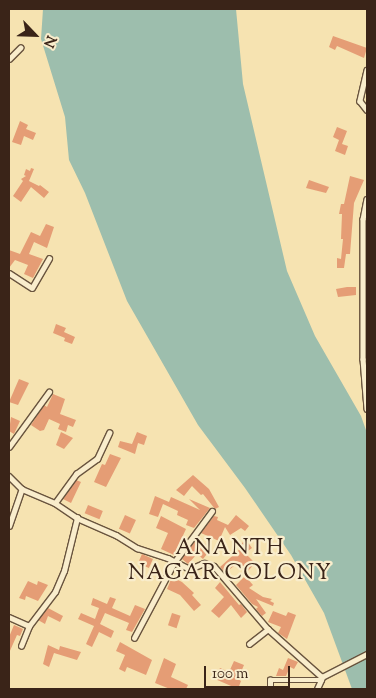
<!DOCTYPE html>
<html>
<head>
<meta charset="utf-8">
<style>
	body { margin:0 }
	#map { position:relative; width:376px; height:698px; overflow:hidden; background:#f6e3b1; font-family:"Sorts Mill Goudy",serif }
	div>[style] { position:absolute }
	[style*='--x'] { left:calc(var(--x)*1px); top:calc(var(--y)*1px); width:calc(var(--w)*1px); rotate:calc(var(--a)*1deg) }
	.water>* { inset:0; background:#9dbead }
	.building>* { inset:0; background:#e59d75; transform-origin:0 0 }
	.roads { filter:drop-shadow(1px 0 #69543e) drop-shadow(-1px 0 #69543e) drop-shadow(0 1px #69543e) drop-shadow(0 -1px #69543e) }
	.minor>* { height:4.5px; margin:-2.25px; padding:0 2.25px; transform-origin:2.25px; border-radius:2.25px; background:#f9edcc }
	span { translate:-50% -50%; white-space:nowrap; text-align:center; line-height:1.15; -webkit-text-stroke:4.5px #f9edcc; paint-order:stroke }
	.neighbourhood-label { font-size:22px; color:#3a2418; letter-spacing:1px }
	.frame { position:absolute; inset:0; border:10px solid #3a2418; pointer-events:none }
	.north { position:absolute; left:10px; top:10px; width:50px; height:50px; -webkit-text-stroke:4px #f9edcc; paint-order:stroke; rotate:114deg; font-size:14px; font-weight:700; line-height:20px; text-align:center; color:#3a2418 }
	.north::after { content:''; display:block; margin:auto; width:18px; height:22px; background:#3a2418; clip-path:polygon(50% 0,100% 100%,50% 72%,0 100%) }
	.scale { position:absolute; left:204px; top:666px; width:86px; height:22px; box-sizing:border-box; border:2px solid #3a2418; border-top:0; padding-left:6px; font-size:15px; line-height:18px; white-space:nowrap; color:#3a2418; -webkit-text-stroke:4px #f9edcc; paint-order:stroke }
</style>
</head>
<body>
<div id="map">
	<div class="water">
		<div style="clip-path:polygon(43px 9px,236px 9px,243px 84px,287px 271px,315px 336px,361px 416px,367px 433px,367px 689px,352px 689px,324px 613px,291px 555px,245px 488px,198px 425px,127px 301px,85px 193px,69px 160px,65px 117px,41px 39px)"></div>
	</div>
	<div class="building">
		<div style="clip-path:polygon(333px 36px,367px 48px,364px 58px,337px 46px,335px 50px,329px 47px)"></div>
		<div style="clip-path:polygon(20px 121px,28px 125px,26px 129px,36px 133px,33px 140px,24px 136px,21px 145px,12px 142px)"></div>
		<div style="clip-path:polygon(337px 127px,347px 131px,342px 144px,348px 146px,345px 155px,335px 151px,339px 140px,333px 137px)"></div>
		<div style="clip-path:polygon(31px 168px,34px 169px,29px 181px,39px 186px,40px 185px,49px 192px,44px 198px,31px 187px,21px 202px,13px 196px,23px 181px,21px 179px,26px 176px,24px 175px,26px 169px,30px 171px)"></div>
		<div style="clip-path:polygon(350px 176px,364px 180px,354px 203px,350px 254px,346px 254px,344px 268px,337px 268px,337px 258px,341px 259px,343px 239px,341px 239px,342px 214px,339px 214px,341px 204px,344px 204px)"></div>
		<div style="clip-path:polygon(309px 180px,329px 187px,326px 193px,306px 188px)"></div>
		<div style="clip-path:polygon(46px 224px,54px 227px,47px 248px,34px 242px,29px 254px,43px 259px,33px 278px,24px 274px,28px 265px,15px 260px,9px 268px,9px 250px,20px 254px,31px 232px,40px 236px)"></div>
		<div style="clip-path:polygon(347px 287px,356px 287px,356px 295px,338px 297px,336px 289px)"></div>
		<div style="clip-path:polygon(56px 324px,66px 328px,64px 332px,75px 337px,72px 344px,64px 341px,65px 338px,53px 333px)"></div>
		<div style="clip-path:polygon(19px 379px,29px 383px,18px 405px,9px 402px)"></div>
		<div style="clip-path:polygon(53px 394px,65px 399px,60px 414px,76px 420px,73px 427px,68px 425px,66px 432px,58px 429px,60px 424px,49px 419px,44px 430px,40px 431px,31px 425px,44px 405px,47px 407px)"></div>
		<div style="clip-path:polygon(11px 417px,20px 421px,14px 434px,9px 431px)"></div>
		<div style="clip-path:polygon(61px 432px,73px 438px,64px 449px,56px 445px)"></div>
		<div style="clip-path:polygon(137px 432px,147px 436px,144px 445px,138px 443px,135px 454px,118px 447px,120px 441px,132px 444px)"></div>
		<div style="clip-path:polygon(110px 454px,121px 458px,106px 487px,94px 482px,102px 464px,105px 465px)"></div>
		<div style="clip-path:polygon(193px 475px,209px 489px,219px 507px,215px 509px,203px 494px,201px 495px,192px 486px,184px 496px,176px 490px)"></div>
		<div style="clip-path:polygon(76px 480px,81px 482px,71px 503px,63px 499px)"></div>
		<div style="clip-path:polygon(155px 496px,169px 502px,171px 497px,200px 510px,189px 499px,210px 508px,194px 528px,186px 525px,188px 520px,177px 515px,178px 511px,163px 504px,158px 517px,149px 514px)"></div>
		<div style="left:88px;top:505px;width:16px;height:9px;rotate:22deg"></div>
		<div style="left:125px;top:515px;width:12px;height:15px;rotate:24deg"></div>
		<div style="clip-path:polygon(236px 515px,249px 526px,245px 531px,241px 528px,230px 535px,225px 527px,219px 541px,201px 533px,214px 516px,218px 517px,217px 520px,228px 525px)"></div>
		<div style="clip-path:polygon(161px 516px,186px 529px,174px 555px,161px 549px,168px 533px,156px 528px)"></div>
		<div style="clip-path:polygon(198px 537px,211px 549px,203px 559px,197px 554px,188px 564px,182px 559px)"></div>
		<div style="clip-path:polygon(246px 540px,252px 548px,245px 553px,255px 563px,248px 571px,239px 562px,225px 573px,220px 567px,240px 549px,238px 546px)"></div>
		<div style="left:142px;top:554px;width:12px;height:10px;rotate:24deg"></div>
		<div style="clip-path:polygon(245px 576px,253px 585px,249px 588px,263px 597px,272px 599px,270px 601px,274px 603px,273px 606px,256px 599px,266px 613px,262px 616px,256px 609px,258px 607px,252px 604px,236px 585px)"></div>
		<div style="clip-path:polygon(172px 577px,182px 582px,194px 593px,192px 595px,201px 605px,194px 611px,180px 595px,167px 589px)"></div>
		<div style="clip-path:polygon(28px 581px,37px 585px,38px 581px,48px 585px,38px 601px,26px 596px,25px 600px,19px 598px)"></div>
		<div style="clip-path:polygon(220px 582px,239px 605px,241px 604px,247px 612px,241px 618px,231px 605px,219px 618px,211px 611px,224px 597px,215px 588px)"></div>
		<div style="clip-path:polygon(110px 597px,116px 599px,112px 608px,130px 616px,135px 605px,145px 609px,132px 632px,126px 630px,129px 623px,105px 613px,100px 624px,114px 631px,111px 638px,99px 632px,92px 647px,86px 644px,94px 626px,78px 619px,81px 613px,95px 619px,99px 608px,91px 605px,93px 598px,107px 604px)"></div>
		<div style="clip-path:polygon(48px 608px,63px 616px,60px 622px,48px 616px,45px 624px,38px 620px)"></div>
		<div style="clip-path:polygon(273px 611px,286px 616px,288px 612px,296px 615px,287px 639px,278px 633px,281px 627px,268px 622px)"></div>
		<div style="left:172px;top:613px;width:9px;height:13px;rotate:18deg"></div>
		<div style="clip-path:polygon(14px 625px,23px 629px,20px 636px,17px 635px,9px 653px,9px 637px)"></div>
		<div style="clip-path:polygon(120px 642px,152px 660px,146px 675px,127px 667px,125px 672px,119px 669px,125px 655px,116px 651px)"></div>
		<div style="clip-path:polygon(48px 645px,59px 650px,60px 646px,81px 652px,77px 660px,54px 653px,49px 667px,43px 664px)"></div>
		<div style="clip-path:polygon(164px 658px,176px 664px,171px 677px,188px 685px,186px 689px,170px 689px,155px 683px)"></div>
		<div style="clip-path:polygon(288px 658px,298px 662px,294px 669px,290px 667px,286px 676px,276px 676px,279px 668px,283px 670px)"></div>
		<div style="clip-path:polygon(234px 661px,244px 665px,238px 679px,241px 681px,238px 689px,215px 679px,220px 668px,229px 672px)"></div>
	</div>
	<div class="roads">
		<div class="minor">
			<div style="--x:9;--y:59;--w:16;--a:-45"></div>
			<div style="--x:367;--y:70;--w:32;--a:103"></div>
			<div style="--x:360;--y:101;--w:11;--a:52"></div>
			<div style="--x:367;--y:199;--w:20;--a:101"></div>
			<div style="--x:363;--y:219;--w:140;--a:90"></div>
			<div style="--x:363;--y:359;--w:50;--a:85.4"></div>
			<div style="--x:9;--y:273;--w:27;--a:33"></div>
			<div style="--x:32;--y:288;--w:34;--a:-60"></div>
			<div style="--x:9;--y:447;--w:68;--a:-54"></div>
			<div style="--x:9;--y:476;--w:18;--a:45"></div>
			<div style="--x:22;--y:489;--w:36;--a:23"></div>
			<div style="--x:55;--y:503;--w:27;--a:34"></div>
			<div style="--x:77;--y:518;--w:43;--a:23.6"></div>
			<div style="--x:116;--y:535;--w:25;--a:32"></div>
			<div style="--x:137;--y:548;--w:33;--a:18"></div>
			<div style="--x:168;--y:558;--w:25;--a:27"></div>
			<div style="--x:190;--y:569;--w:15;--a:-23"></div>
			<div style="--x:204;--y:563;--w:10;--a:17"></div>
			<div style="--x:214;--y:566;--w:83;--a:49.4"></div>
			<div style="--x:268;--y:629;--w:72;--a:41.6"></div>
			<div style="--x:55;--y:503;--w:36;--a:-54"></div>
			<div style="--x:76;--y:474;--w:26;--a:-36"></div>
			<div style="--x:97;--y:459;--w:29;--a:-65"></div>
			<div style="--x:9;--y:526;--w:39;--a:-71"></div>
			<div style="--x:9;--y:617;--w:22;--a:24"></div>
			<div style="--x:134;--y:638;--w:87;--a:-62"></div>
			<div style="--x:175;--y:561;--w:62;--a:-53.5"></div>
			<div style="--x:249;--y:644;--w:24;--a:-38"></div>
			<div style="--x:21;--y:646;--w:22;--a:-68"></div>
			<div style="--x:29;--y:626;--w:43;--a:-52.6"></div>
			<div style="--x:55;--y:592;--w:23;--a:-67"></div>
			<div style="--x:64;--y:571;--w:55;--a:-76.2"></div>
			<div style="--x:270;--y:689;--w:9;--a:-90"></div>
			<div style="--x:270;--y:680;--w:51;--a:0"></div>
			<div style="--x:321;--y:680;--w:3;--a:-72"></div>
			<div style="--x:322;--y:677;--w:51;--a:-27.1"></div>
			<div style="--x:317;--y:689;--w:10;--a:-66"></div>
		</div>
	</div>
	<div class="neighbourhood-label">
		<span style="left:230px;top:562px">ANANTH<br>NAGAR COLONY</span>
	</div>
	<div class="frame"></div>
	<div class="north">N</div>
	<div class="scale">100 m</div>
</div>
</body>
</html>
